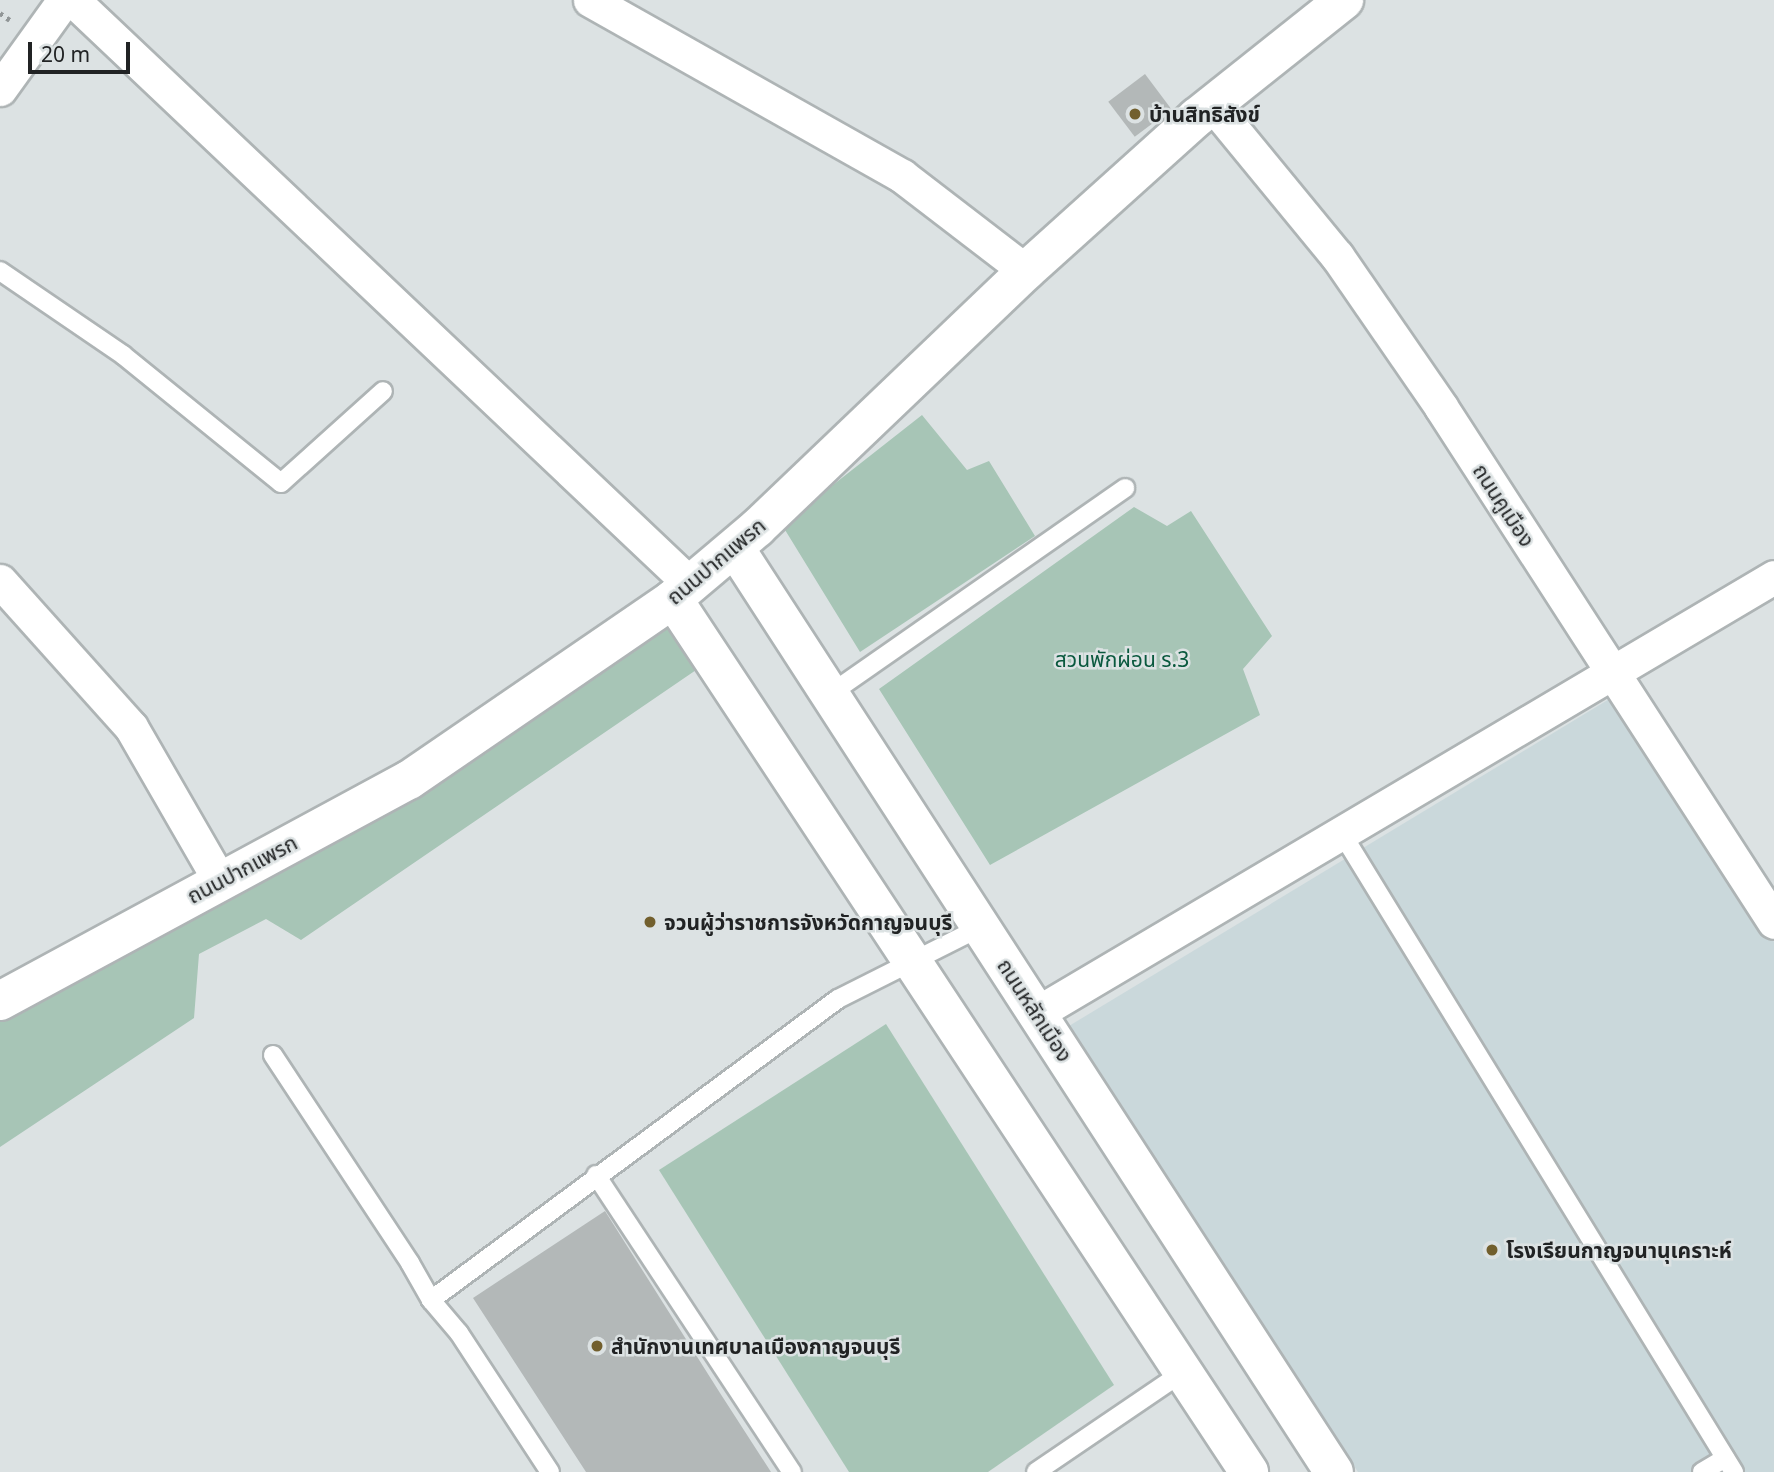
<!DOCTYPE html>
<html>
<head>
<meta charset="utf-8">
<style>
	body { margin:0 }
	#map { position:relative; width:1774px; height:1472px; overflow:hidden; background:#dce2e3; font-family:"Noto Sans","Noto Sans Thai",sans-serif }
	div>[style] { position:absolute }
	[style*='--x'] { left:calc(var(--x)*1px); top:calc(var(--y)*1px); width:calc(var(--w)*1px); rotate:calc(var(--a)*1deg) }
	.built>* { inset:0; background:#cad8db }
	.green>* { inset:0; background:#a7c5b6 }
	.building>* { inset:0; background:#b3b8b8; transform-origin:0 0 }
	.path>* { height:4.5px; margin-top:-2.25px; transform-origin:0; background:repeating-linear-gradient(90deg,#919697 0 3.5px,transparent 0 8.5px) }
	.roads { filter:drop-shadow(2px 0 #aeb4b5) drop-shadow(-2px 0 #aeb4b5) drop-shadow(0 2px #aeb4b5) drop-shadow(0 -2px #aeb4b5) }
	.lane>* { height:18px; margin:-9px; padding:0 9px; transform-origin:9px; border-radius:9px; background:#fff }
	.street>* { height:33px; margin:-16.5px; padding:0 16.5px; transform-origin:16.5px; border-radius:16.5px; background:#fff }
	.secondary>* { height:38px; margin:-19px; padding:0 19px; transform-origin:19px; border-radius:19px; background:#fff }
	.dots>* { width:19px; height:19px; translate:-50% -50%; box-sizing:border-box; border:4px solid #dce2e3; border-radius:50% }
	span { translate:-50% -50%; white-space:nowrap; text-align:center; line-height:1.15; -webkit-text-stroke:5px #dce2e3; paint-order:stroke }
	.poi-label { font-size:21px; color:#212324; font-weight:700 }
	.left { translate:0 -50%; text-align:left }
	.street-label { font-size:21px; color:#212324 }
	.park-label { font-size:21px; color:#0a593e }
	.scale { position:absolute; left:28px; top:42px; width:102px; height:32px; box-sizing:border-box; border:4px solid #212324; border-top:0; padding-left:9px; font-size:21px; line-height:24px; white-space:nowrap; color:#212324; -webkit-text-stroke:5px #dce2e3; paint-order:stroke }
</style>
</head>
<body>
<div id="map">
	<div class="built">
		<div style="clip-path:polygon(1611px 698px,1774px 942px,1774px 1472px,1358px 1472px,1064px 1029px)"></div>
	</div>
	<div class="green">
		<div style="clip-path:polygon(922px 415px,967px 470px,989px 461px,1035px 536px,860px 652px,782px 525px)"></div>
		<div style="clip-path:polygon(1134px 507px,1167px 526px,1191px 511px,1272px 636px,1243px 669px,1260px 715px,990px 865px,879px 689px)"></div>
		<div style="clip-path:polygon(666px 620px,699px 668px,301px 940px,266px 919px,199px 954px,194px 1018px,0 1147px,0 1020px)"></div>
		<div style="clip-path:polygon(886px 1024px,1114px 1385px,988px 1472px,849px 1472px,659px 1170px)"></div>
	</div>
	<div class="building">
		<div style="left:1145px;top:74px;width:44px;height:46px;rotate:53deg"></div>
		<div style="clip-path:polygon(605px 1211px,720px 1393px,771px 1472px,586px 1472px,473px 1298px)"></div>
	</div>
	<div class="path">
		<div style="--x:0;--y:13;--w:12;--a:35"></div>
	</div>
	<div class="roads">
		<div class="lane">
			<div style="--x:0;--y:271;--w:149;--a:34.3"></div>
			<div style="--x:123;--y:355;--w:203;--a:39"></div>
			<div style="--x:281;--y:483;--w:137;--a:-42"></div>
			<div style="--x:830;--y:694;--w:360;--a:-34.9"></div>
			<div style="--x:1341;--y:832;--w:751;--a:58.45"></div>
			<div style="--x:273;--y:1055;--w:249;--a:56.6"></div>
			<div style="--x:410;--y:1263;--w:43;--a:60.4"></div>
			<div style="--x:596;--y:1175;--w:356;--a:56.6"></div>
			<div style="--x:550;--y:1472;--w:166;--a:-123.2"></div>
			<div style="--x:459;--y:1333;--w:43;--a:-130.3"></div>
			<div style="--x:431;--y:1300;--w:506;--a:-36.49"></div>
			<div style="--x:838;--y:999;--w:160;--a:-26.7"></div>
			<div style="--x:1036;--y:1472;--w:178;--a:-34.2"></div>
			<div style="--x:1702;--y:1472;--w:27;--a:-31"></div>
		</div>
		<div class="street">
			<div style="--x:73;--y:0;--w:848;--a:43.42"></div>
			<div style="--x:590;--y:0;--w:358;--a:29.4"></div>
			<div style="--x:902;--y:176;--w:156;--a:37.5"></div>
			<div style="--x:0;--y:89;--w:110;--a:-54.3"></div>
			<div style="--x:1212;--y:104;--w:197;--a:50.6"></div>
			<div style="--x:1337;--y:256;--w:183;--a:55.4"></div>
			<div style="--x:1441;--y:407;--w:613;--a:57.11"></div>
			<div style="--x:0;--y:581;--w:196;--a:48.1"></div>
			<div style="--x:131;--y:727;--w:178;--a:60"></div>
			<div style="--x:1037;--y:1013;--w:856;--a:-30.61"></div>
		</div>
		<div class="secondary">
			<div style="--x:735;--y:548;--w:1101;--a:57.05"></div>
			<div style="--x:673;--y:599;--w:1046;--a:56.58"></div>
			<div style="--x:0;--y:1001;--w:465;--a:-28.4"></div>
			<div style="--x:409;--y:780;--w:320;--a:-34.4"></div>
			<div style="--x:673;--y:599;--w:110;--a:-40.2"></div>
			<div style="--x:757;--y:528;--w:372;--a:-43.7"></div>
			<div style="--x:1026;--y:271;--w:230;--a:-42"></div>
			<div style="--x:1197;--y:117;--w:188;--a:-38.5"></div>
		</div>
	</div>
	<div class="dots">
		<div style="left:1135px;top:114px;background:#725f2d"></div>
		<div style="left:650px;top:922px;background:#725f2d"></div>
		<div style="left:1492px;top:1250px;background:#725f2d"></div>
		<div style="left:597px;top:1346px;background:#725f2d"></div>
	</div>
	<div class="poi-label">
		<span class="left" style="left:1149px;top:114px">บ้านสิทธิสังข์</span>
		<span class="left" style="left:664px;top:922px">จวนผู้ว่าราชการจังหวัดกาญจนบุรี</span>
		<span class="left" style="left:1506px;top:1250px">โรงเรียนกาญจนานุเคราะห์</span>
		<span class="left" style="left:611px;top:1346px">สำนักงานเทศบาลเมืองกาญจนบุรี</span>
	</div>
	<div class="street-label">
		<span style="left:1504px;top:505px;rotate:57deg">ถนนคูเมือง</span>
		<span style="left:716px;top:561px;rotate:-40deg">ถนนปากแพรก</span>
		<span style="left:242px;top:869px;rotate:-28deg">ถนนปากแพรก</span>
		<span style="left:1035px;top:1010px;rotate:57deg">ถนนหลักเมือง</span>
	</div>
	<div class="park-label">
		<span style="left:1122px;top:659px">สวนพักผ่อน ร.3</span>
	</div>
	<div class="scale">20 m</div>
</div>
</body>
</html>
